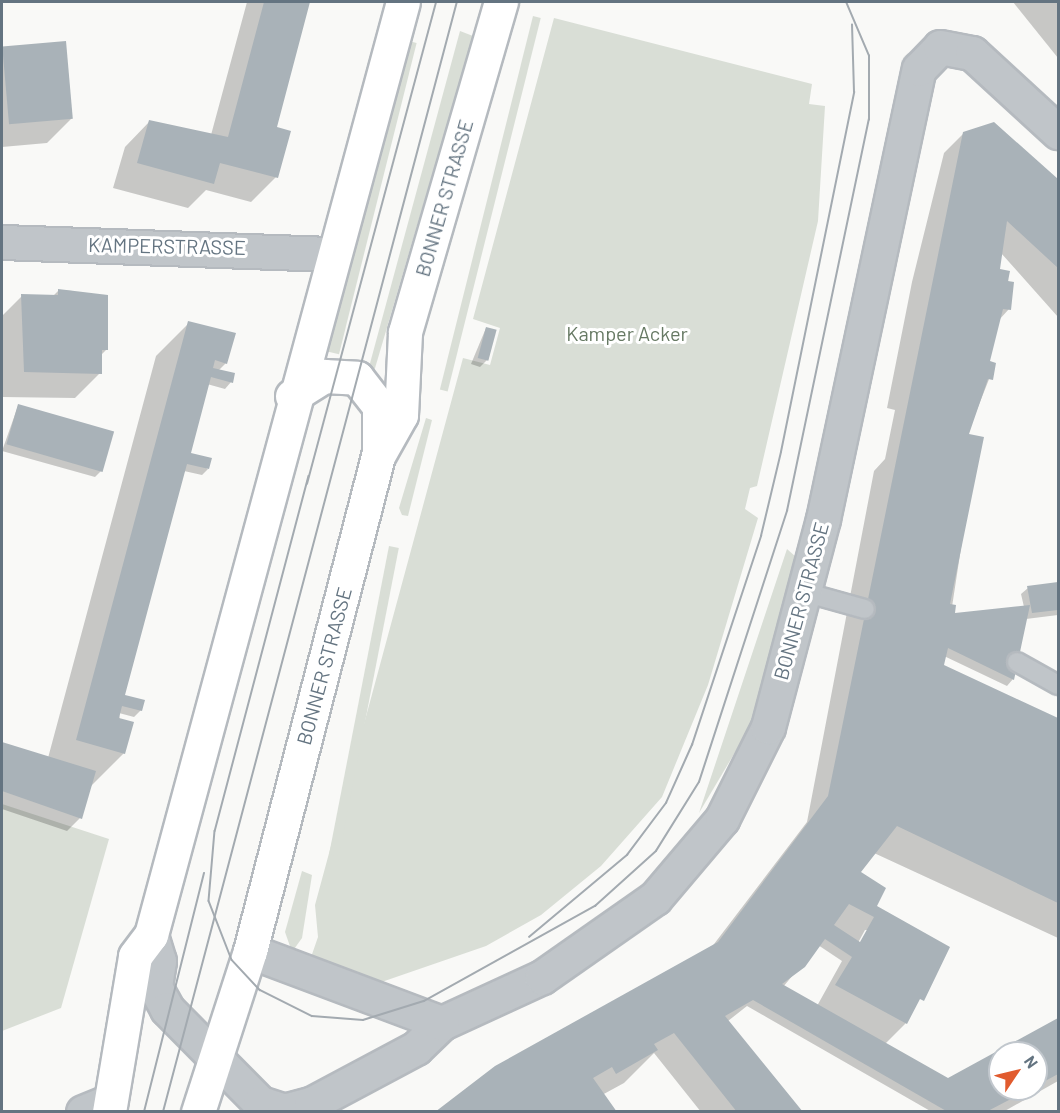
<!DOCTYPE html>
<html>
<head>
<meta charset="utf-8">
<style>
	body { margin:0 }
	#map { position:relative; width:1060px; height:1113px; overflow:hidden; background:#f9f9f7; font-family:Barlow,sans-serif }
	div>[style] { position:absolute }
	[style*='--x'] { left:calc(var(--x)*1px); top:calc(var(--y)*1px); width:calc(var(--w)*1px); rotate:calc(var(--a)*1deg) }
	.green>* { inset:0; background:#d9ded6; transform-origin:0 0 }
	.shadow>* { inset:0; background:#0003 }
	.building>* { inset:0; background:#a9b2b8; transform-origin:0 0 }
	.roads { filter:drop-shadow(2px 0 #b5babf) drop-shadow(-2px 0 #b5babf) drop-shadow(0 2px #b5babf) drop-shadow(0 -2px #b5babf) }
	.service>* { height:18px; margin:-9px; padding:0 9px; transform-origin:9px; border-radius:9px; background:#c0c5c9 }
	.minor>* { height:33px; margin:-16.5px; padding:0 16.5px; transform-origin:16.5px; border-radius:16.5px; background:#c0c5c9 }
	.secondary>* { height:33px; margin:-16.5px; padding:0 16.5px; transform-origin:16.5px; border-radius:16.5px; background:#fff }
	.tram>* { height:1.5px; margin:-0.75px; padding:0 0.75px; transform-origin:0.75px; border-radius:0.75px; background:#a3aab0 }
	span { translate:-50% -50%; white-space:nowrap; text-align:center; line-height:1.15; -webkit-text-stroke:6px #fff; paint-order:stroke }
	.street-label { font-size:20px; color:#647481 }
	.park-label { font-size:20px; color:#667963 }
	.frame { position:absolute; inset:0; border:3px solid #647481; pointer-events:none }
	.north { position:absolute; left:988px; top:1041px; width:60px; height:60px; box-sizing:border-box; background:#fff; border:2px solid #c1c7cd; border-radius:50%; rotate:55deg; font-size:16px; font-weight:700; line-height:24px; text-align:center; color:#647481 }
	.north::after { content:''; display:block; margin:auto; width:21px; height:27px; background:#e15b2e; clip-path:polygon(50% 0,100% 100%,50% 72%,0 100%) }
</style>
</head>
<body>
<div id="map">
	<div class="green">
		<div style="left:533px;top:16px;width:8px;height:385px;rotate:14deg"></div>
		<div style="clip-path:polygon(554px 18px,812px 84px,809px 104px,825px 106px,818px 221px,757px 486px,750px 488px,745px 509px,758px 518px,708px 685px,662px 797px,601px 866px,541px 915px,486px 946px,370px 986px,309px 963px,318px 937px,315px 905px,463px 358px,490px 365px,500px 328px,473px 319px)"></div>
		<div style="clip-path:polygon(460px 31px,473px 36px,373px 375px,369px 367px)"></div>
		<div style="left:405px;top:40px;width:12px;height:321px;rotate:14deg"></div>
		<div style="clip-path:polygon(426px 418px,432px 420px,408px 516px,402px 515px,399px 508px)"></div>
		<div style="left:389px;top:546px;width:10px;height:314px;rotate:11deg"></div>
		<div style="clip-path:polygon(787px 549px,796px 557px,777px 644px,750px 727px,699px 813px)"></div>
		<div style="clip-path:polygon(2px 804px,109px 839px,61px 1008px,2px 1031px)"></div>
		<div style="clip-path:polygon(302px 871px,312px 875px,302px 938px,292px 952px,285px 932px)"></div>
	</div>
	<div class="shadow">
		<div style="clip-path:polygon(247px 2px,309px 2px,275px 128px,276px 177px,251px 202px,206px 190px,188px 208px,113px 188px,125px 147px,150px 121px,211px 135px)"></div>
		<div style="clip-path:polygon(1013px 2px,1058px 2px,1058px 58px)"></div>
		<div style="clip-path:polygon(65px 43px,72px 118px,47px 143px,2px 147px,2px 48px)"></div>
		<div style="clip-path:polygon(evenodd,994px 124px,1058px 180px,1058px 317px,1001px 253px,999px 270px,1008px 272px,1009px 309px,999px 320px,988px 362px,995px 364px,967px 435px,974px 463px,950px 620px,1024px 607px,1021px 594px,1028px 588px,1058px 584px,1058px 615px,1026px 619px,1013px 679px,1007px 686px,944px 656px,943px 666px,1058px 720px,1058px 938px,874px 853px,859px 872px,875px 907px,906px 1023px,885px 1044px,948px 1080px,1058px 1019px,1058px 1081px,1003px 1112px,932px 1112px,747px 1006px,728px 1021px,802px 1112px,701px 1112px,654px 1053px,624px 1083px,602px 1095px,438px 1112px,711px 948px,807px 822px,874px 471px,885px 459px,895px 410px,887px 408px,912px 282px,944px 153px,964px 133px,994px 124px,865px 930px,868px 930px,856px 951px,854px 950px,865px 930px,994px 124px,818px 945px,842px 961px,817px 1006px,783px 987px,818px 945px,994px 124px,1000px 1053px,1036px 1053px,1036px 1089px,1000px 1089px,1000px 1053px)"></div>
		<div style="clip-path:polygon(59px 290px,73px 291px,106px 350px,100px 356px,100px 373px,75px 398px,2px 397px,2px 316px,22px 296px,53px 296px)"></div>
		<div style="clip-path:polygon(189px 323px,226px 363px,218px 371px,231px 382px,225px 389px,207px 384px,187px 458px,208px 469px,202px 475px,184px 471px,122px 700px,141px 710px,134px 717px,119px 713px,124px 753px,91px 786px,80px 818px,67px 831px,2px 809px,2px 744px,48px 758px,156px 356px)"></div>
		<div style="clip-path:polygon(486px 328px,487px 360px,480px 367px,471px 364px)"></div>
		<div style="clip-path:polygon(18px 406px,102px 470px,95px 477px,2px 451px)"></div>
	</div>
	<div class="building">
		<div style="clip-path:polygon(264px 2px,310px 2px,277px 127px,291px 131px,278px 178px,220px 163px,214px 184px,137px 163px,149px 120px,228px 137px)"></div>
		<div style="left:66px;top:41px;width:78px;height:64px;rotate:85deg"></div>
		<div style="clip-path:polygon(evenodd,994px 122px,1058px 179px,1058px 268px,1007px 221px,1000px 269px,1010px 271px,1008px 281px,1014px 282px,1011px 310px,1003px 309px,990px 361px,996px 363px,993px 380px,988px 379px,969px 434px,984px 437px,950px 604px,956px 605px,955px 613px,1030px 605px,1014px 680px,948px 648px,944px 665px,1058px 718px,1058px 903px,897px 826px,861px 872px,886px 888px,877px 906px,950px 947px,924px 1001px,920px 999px,907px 1024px,835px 985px,852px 957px,825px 939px,805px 967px,782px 984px,948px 1078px,1058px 1018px,1058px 1074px,1036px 1086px,1036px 1053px,1000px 1053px,1000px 1089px,1030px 1089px,986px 1112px,948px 1112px,753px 1000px,725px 1016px,803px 1112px,737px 1112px,674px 1033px,654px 1044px,658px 1050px,616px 1074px,612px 1067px,593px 1078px,617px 1112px,435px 1112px,495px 1066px,718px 942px,828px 796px,963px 132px,994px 122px,849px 904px,874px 917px,860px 942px,834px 925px,849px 904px)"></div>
		<div style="clip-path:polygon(58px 289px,108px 295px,108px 350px,102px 350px,102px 374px,24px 372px,21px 294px,58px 295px)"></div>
		<div style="clip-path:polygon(188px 321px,236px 333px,227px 364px,215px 360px,213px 368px,235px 373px,233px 383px,211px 377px,191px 453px,212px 458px,209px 469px,187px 464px,125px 695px,145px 700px,142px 711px,122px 706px,119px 718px,134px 722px,125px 754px,76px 740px)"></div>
		<div style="left:486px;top:327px;width:11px;height:32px;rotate:15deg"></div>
		<div style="left:18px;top:404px;width:100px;height:42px;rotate:16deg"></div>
		<div style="clip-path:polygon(1058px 582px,1058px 610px,1032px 613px,1027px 586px)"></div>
		<div style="clip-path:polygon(2px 742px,96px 771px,82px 819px,2px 791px)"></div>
	</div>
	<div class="roads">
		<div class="service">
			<div style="--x:804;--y:592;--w:63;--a:15.6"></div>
			<div style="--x:1017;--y:662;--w:47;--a:29.3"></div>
		</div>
		<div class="minor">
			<div style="--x:2;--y:242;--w:330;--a:2.1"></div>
			<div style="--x:151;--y:935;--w:27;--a:73"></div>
			<div style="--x:159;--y:961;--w:26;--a:99"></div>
			<div style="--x:155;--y:987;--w:25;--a:61"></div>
			<div style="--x:167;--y:1009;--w:132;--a:45.3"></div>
			<div style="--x:260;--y:1103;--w:25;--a:18"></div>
			<div style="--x:284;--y:1111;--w:28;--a:-15"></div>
			<div style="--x:311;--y:1104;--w:119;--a:-28.1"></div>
			<div style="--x:416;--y:1048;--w:36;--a:-44"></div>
			<div style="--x:442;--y:1023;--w:110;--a:-24.7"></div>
			<div style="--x:542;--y:977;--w:138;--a:-35"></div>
			<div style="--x:655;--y:898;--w:104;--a:-49.7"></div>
			<div style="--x:722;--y:819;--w:103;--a:-63.4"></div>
			<div style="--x:768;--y:727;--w:215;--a:-75.2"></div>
			<div style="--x:823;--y:519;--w:460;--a:-78"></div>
			<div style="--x:919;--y:69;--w:30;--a:-46"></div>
			<div style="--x:940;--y:47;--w:33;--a:11"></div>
			<div style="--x:972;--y:53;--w:117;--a:42.6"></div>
			<div style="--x:250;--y:951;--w:205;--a:20.6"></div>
			<div style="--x:83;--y:1112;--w:29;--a:-22"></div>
		</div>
		<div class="secondary">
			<div style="--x:292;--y:396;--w:38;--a:-32"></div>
			<div style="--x:324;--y:376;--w:33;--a:3"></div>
			<div style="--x:357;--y:378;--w:36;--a:52"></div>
			<div style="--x:379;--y:406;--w:43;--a:90"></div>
			<div style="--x:109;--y:1112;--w:158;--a:-80.5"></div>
			<div style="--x:135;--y:956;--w:26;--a:-53"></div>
			<div style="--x:151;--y:935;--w:966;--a:-74.89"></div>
			<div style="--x:198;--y:1112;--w:169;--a:-72.1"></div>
			<div style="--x:250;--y:951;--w:511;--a:-75.5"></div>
			<div style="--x:378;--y:456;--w:47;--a:-60.7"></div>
			<div style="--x:401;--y:415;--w:83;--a:-87.2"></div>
			<div style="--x:405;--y:332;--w:344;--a:-73.8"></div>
		</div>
	</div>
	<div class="tram">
		<div style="--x:309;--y:476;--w:367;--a:104.8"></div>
		<div style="--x:215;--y:831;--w:70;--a:94.9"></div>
		<div style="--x:209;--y:901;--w:63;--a:68.7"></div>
		<div style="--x:232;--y:960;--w:41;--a:47"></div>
		<div style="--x:260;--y:990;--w:58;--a:26.6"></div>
		<div style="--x:312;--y:1016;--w:51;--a:4.5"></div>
		<div style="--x:363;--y:1020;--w:64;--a:-17.3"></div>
		<div style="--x:424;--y:1001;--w:196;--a:-29.1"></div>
		<div style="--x:595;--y:906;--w:82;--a:-42"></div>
		<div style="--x:656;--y:851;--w:81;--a:-58.1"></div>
		<div style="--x:699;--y:782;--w:285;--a:-72"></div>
		<div style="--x:787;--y:511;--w:400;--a:-78.2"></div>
		<div style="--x:869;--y:120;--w:64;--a:-90"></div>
		<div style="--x:869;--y:56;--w:59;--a:-113.1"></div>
		<div style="--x:307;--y:484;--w:499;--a:-75"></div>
		<div style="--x:529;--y:937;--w:128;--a:-39.9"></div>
		<div style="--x:627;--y:855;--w:65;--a:-53.1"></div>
		<div style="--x:666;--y:803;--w:64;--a:-65.9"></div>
		<div style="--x:692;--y:745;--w:220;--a:-71.7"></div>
		<div style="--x:761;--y:536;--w:86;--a:-76.6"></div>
		<div style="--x:781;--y:452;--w:367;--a:-78.5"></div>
		<div style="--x:854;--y:92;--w:67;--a:-91.7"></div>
		<div style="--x:144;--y:1112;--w:246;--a:-75.9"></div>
		<div style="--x:163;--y:1112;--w:1148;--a:-75.17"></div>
	</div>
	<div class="street-label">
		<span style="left:444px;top:198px;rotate:-74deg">BONNER STRASSE</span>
		<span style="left:167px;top:246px;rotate:1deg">KAMPERSTRASSE</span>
		<span style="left:801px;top:601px;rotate:-75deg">BONNER STRASSE</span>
		<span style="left:324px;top:666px;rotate:-75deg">BONNER STRASSE</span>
	</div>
	<div class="park-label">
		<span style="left:627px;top:333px">Kamper Acker</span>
	</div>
	<div class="frame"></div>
	<div class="north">N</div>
</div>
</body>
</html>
